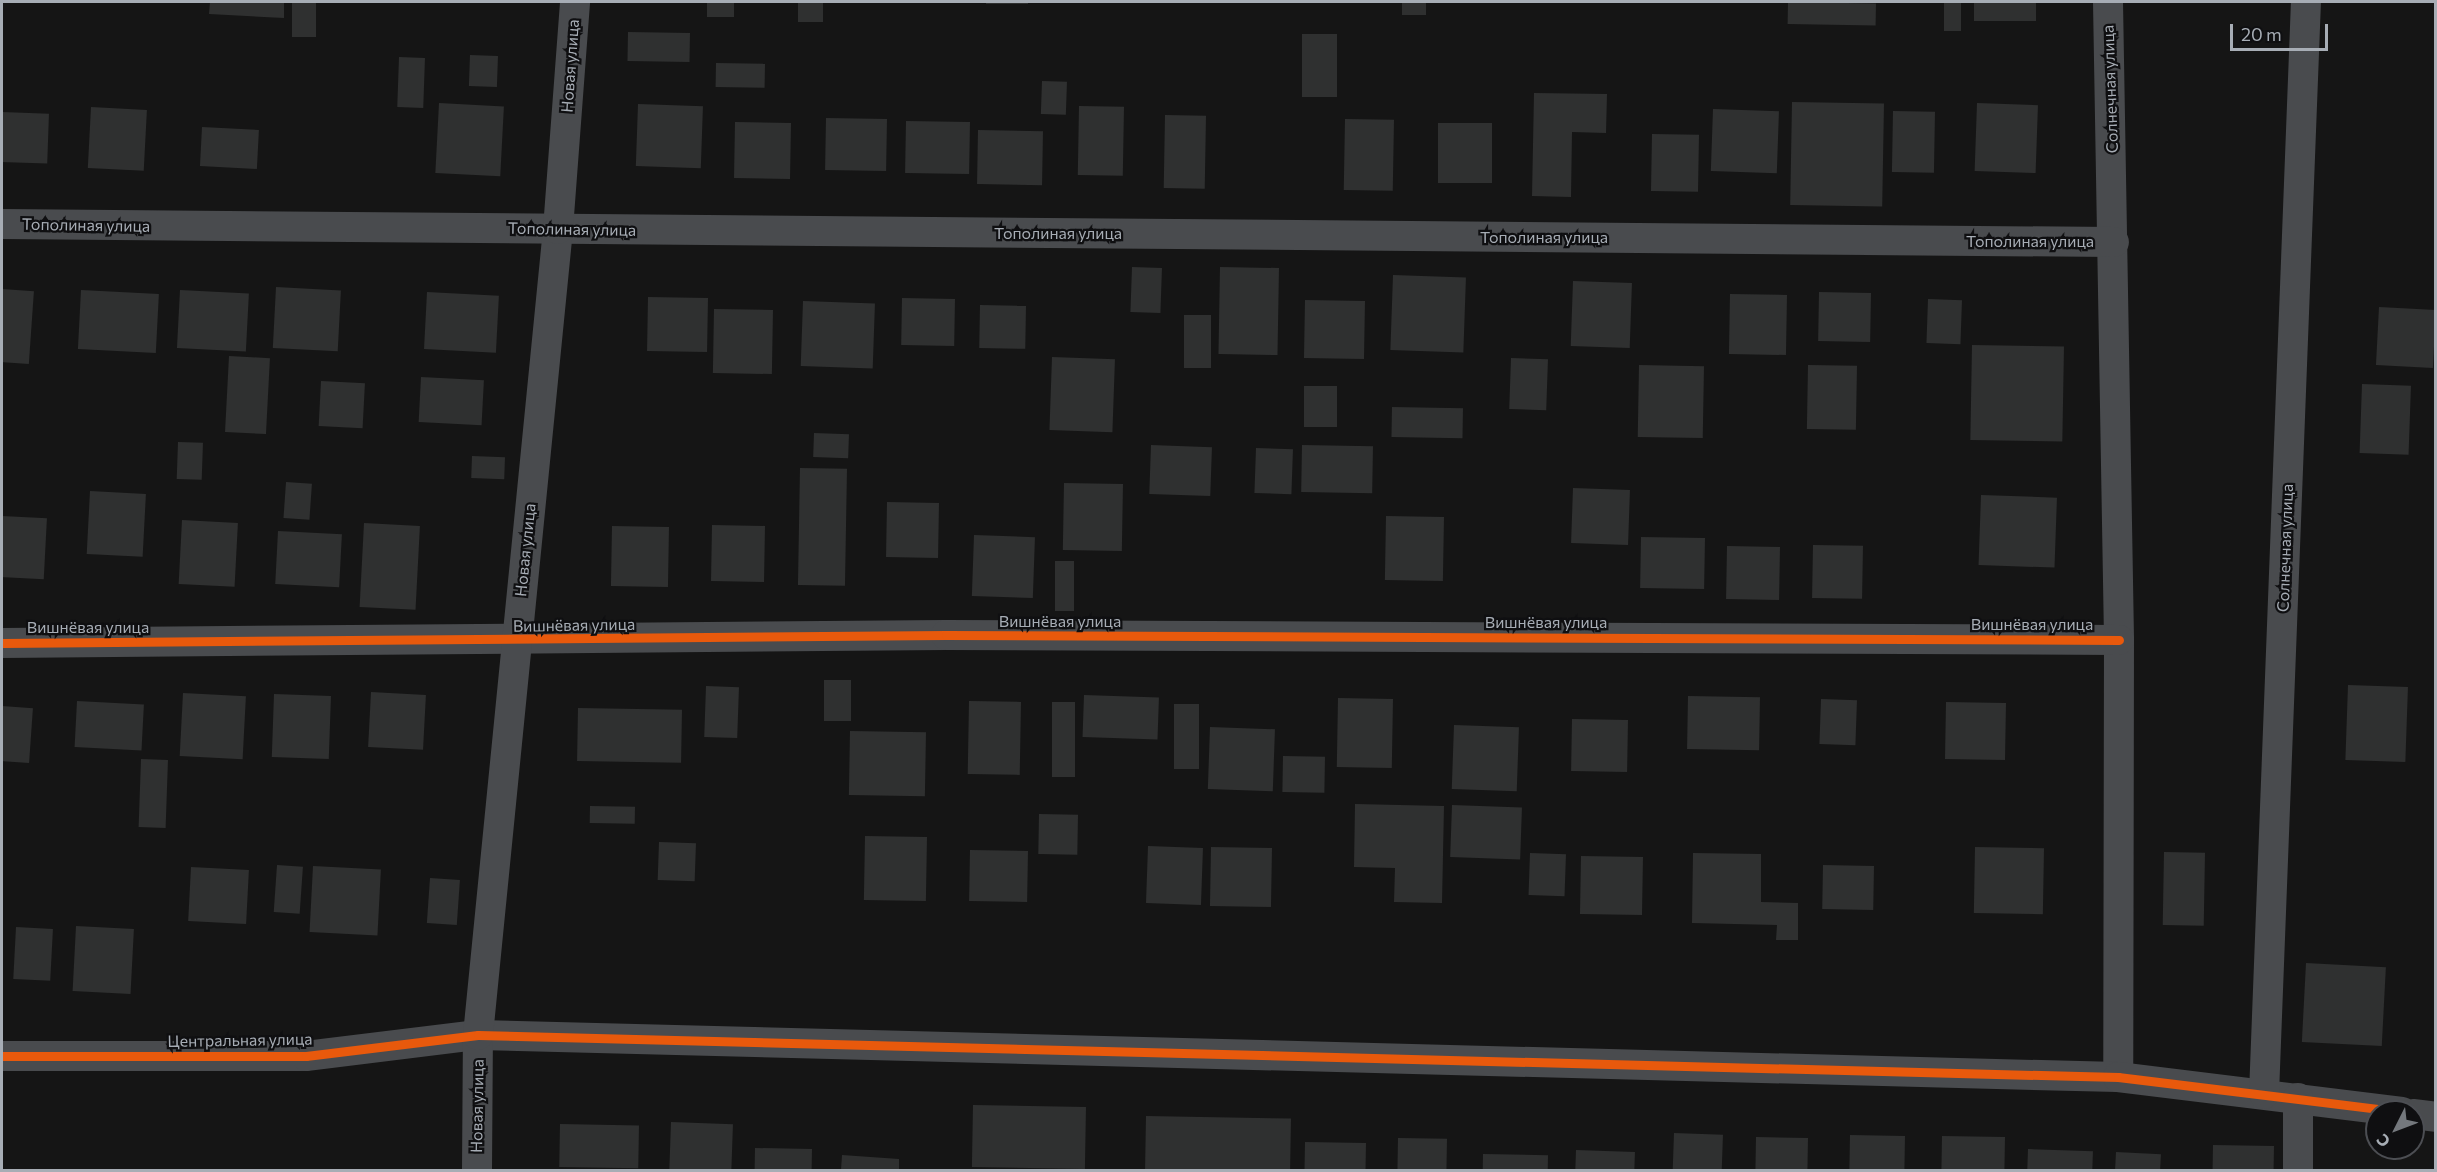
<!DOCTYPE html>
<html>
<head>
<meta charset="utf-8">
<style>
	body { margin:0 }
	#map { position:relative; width:2437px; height:1172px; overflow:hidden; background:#151515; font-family:Commissioner,sans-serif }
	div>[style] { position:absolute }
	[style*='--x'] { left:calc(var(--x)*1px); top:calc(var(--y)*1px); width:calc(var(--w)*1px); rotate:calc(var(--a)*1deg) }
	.building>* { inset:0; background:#2f3030; transform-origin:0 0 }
	.minor>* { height:30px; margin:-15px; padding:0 15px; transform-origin:15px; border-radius:15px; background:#494b4e }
	.cycleway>* { height:9px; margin:-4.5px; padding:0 4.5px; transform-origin:4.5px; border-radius:4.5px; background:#e8590c }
	span { translate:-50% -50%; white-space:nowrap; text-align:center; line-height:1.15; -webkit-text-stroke:4.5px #0f0f11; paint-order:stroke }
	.street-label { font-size:16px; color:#a7adb5 }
	.frame { position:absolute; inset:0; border:3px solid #a7adb5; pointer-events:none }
	.north { position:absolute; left:2365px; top:1100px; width:60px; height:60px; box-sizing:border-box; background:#0f0f11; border:2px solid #4c4e53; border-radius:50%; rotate:228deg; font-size:16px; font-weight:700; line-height:24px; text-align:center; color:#a7adb5 }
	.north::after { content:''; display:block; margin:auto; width:21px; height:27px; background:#74787d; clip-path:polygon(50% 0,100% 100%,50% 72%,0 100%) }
	.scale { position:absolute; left:2230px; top:24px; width:98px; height:27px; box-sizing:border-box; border:3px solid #a7adb5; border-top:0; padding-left:8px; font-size:18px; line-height:21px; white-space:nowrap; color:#a7adb5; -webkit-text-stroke:4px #0f0f11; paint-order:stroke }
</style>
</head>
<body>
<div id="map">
	<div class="building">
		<div style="clip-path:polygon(210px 2px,284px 2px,284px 18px,209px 14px)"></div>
		<div style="left:292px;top:2px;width:24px;height:35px"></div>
		<div style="left:707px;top:2px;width:27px;height:15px"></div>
		<div style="left:798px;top:2px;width:25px;height:20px"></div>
		<div style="left:986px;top:2px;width:42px;height:2px"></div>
		<div style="left:1402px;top:2px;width:24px;height:13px"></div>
		<div style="left:1788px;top:2px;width:88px;height:22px;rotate:1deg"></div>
		<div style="left:1944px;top:2px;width:17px;height:29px"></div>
		<div style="left:1974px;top:2px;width:62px;height:19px"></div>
		<div style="left:628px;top:32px;width:62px;height:29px;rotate:1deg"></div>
		<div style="left:1302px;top:34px;width:35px;height:63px"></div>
		<div style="left:470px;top:55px;width:28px;height:31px;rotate:2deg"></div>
		<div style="left:399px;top:57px;width:26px;height:50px;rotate:2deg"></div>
		<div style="left:716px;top:63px;width:49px;height:24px;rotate:1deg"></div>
		<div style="left:1042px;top:81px;width:25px;height:33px;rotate:2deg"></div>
		<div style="clip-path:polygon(1534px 93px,1607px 94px,1606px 133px,1572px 132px,1571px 197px,1532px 196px)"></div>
		<div style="left:1792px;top:102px;width:92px;height:103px;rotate:1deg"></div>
		<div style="left:439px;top:103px;width:65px;height:70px;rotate:3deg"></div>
		<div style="left:1977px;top:103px;width:61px;height:68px;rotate:2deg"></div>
		<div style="left:638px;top:104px;width:65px;height:62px;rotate:2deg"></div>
		<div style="left:1079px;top:106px;width:45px;height:69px;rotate:1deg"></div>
		<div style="left:91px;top:107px;width:56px;height:61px;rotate:3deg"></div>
		<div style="left:1713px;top:109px;width:66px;height:62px;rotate:2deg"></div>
		<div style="left:1893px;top:111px;width:42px;height:61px;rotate:1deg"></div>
		<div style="left:2px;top:112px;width:47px;height:50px;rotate:2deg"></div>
		<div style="left:1165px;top:115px;width:41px;height:73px;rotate:1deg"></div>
		<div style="left:826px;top:118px;width:61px;height:52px;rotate:1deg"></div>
		<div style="left:1345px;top:119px;width:49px;height:71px;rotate:1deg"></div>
		<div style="left:906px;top:121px;width:64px;height:52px;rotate:1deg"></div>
		<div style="left:735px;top:122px;width:56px;height:56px;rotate:1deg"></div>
		<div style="left:1438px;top:123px;width:54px;height:60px"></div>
		<div style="left:202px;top:127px;width:57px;height:39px;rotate:3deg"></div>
		<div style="left:978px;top:130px;width:65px;height:54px;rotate:1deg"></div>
		<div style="left:1652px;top:134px;width:47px;height:57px;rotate:1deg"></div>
		<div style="left:1132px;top:267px;width:30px;height:45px;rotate:2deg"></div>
		<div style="left:1220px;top:267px;width:59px;height:87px;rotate:1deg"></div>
		<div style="left:1393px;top:275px;width:73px;height:75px;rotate:2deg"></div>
		<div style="left:1573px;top:281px;width:59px;height:65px;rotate:2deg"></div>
		<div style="left:276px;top:287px;width:65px;height:61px;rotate:3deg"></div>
		<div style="left:2px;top:289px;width:32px;height:73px;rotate:4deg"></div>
		<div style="left:81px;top:290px;width:78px;height:59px;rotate:3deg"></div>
		<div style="left:180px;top:290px;width:69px;height:58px;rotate:3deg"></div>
		<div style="left:427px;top:292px;width:72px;height:57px;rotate:3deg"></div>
		<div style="left:1819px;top:292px;width:52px;height:49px;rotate:1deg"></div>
		<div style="left:1730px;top:294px;width:57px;height:60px;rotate:1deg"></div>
		<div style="left:648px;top:297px;width:60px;height:54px;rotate:1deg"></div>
		<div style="left:902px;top:298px;width:53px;height:47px;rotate:1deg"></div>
		<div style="left:1928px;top:299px;width:34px;height:44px;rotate:2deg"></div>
		<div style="left:1305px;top:300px;width:60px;height:58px;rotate:1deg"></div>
		<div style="left:803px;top:301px;width:72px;height:65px;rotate:2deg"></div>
		<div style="left:980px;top:305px;width:46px;height:43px;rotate:1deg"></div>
		<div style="left:2379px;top:307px;width:57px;height:58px;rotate:3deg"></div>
		<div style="left:714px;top:309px;width:59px;height:64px;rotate:1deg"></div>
		<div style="left:1184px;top:315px;width:27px;height:53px"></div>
		<div style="left:1972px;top:345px;width:92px;height:95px;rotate:1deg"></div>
		<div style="left:229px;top:356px;width:41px;height:76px;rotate:3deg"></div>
		<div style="left:1052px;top:357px;width:63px;height:73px;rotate:2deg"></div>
		<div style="left:1511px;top:358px;width:37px;height:51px;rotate:2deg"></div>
		<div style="left:1639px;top:365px;width:65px;height:72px;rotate:1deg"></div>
		<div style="left:1808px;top:365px;width:49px;height:64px;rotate:1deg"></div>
		<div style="left:421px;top:377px;width:63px;height:45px;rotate:3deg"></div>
		<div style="left:321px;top:381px;width:44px;height:45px;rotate:3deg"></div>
		<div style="left:2362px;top:384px;width:49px;height:69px;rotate:2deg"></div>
		<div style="left:1304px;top:386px;width:33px;height:41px"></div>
		<div style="left:1392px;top:407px;width:71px;height:30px;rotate:1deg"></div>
		<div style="left:814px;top:433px;width:35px;height:24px;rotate:2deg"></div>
		<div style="left:178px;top:442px;width:25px;height:37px;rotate:2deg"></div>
		<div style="left:1151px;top:445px;width:61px;height:49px;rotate:2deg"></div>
		<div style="left:1302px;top:445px;width:71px;height:47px;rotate:1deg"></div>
		<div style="left:1256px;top:448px;width:37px;height:45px;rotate:2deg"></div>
		<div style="left:472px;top:456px;width:33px;height:22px;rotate:2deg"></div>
		<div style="left:800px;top:468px;width:47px;height:117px;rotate:1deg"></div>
		<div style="left:286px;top:482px;width:26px;height:36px;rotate:4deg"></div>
		<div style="left:1064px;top:483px;width:59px;height:67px;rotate:1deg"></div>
		<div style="left:1573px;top:488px;width:57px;height:55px;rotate:2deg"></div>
		<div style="left:90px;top:491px;width:56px;height:63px;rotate:3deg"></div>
		<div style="left:1981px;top:495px;width:76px;height:70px;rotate:2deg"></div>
		<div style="left:887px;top:502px;width:52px;height:55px;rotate:1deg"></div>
		<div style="left:2px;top:516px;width:45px;height:61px;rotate:3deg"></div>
		<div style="left:1386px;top:516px;width:58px;height:64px;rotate:1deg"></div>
		<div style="left:182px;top:520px;width:56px;height:64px;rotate:3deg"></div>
		<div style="left:364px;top:523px;width:56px;height:84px;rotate:3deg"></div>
		<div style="left:712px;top:525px;width:53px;height:56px;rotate:1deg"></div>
		<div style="left:612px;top:526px;width:57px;height:60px;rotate:1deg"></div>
		<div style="left:278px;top:531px;width:64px;height:53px;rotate:3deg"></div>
		<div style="left:974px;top:535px;width:61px;height:61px;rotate:2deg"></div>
		<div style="left:1641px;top:537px;width:64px;height:51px;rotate:1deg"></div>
		<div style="left:1813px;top:545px;width:50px;height:53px;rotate:1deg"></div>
		<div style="left:1727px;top:546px;width:53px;height:53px;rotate:1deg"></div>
		<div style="left:1055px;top:561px;width:19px;height:50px"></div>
		<div style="left:824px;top:680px;width:27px;height:41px"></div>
		<div style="left:2348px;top:685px;width:60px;height:75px;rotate:2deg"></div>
		<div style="left:706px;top:686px;width:33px;height:51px;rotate:2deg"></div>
		<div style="left:371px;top:692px;width:55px;height:55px;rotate:3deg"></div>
		<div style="left:183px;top:693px;width:63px;height:63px;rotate:3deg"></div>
		<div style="left:274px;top:694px;width:57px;height:63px;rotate:2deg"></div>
		<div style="left:1084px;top:695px;width:75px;height:42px;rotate:2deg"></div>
		<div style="left:1688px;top:696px;width:72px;height:53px;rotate:1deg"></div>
		<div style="left:1338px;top:698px;width:55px;height:69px;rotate:1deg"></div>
		<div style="left:1821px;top:699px;width:36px;height:45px;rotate:2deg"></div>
		<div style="left:77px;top:701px;width:67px;height:46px;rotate:3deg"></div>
		<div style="left:969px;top:701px;width:52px;height:73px;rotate:1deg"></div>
		<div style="left:1052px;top:702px;width:23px;height:75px"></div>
		<div style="left:1946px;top:702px;width:60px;height:57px;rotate:1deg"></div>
		<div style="left:1174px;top:704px;width:25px;height:65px"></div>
		<div style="left:2px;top:706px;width:31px;height:55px;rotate:4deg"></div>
		<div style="left:578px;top:708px;width:104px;height:53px;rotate:1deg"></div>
		<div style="left:1572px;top:719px;width:56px;height:52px;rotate:1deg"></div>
		<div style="left:1454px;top:725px;width:65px;height:64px;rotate:2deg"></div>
		<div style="left:1210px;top:727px;width:65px;height:62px;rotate:2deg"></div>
		<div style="left:850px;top:731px;width:76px;height:64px;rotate:1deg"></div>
		<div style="left:1283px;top:756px;width:42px;height:36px;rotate:1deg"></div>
		<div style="left:141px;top:759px;width:27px;height:68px;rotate:2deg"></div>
		<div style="clip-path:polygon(1355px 804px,1444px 806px,1442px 903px,1394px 902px,1395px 868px,1354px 867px)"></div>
		<div style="left:1452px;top:805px;width:70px;height:52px;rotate:2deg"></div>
		<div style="left:590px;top:806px;width:45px;height:17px;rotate:1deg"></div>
		<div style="left:1039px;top:814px;width:39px;height:40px;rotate:1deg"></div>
		<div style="left:865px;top:836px;width:62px;height:64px;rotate:1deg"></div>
		<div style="left:659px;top:842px;width:37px;height:38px;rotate:2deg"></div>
		<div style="left:1148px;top:846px;width:55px;height:57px;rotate:2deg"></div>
		<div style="left:1211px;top:847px;width:61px;height:59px;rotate:1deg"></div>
		<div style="left:1975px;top:847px;width:69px;height:66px;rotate:1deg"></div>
		<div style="left:970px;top:850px;width:58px;height:51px;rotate:1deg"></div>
		<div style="left:2164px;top:852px;width:41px;height:73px;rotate:1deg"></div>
		<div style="left:1530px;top:853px;width:36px;height:42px;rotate:2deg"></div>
		<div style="clip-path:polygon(1693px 853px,1761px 854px,1761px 902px,1798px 903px,1798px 940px,1776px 940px,1777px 925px,1692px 923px)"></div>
		<div style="left:1581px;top:856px;width:62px;height:58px;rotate:1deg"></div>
		<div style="left:277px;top:865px;width:26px;height:47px;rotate:4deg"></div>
		<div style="left:1823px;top:865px;width:51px;height:44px;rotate:1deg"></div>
		<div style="left:313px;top:866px;width:68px;height:66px;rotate:3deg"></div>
		<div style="left:191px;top:867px;width:58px;height:54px;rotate:3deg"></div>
		<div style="left:430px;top:878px;width:30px;height:45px;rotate:4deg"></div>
		<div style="left:76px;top:926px;width:58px;height:65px;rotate:3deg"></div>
		<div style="left:16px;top:927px;width:37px;height:52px;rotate:3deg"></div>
		<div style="left:2306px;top:963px;width:80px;height:79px;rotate:3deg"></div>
		<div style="left:973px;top:1105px;width:113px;height:62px;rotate:1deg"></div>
		<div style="left:1146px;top:1116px;width:145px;height:54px;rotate:1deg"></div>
		<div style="left:671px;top:1122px;width:62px;height:48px;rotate:2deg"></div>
		<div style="left:560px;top:1124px;width:79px;height:43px;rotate:1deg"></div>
		<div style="left:1674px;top:1133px;width:49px;height:37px;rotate:2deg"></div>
		<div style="left:1850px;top:1135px;width:55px;height:35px;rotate:1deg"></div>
		<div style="left:1942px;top:1136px;width:63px;height:34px;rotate:1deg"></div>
		<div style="left:1756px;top:1137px;width:52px;height:33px;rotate:1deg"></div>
		<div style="left:1398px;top:1138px;width:49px;height:32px;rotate:1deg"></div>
		<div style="left:1305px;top:1142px;width:61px;height:28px;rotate:1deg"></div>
		<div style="left:2213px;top:1145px;width:61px;height:25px;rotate:1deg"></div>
		<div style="left:755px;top:1148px;width:57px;height:22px;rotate:1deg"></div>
		<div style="left:2028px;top:1149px;width:65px;height:21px;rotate:2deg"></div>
		<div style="left:1576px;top:1150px;width:59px;height:20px;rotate:2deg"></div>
		<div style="left:2116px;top:1152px;width:45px;height:18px;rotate:3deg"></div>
		<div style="left:1483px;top:1154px;width:65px;height:16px;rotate:1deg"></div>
		<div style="clip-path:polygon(842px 1155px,899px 1159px,899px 1170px,841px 1170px)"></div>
	</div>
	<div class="minor">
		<div style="--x:2108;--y:2;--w:638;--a:89.01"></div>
		<div style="--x:2119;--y:640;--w:437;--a:90.1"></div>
		<div style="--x:2;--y:224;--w:2112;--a:0.49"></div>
		<div style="--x:2;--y:643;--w:944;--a:-0.49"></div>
		<div style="--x:946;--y:635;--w:1173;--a:0.24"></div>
		<div style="--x:2;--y:1056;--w:304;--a:0"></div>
		<div style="--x:306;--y:1056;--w:173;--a:-7"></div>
		<div style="--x:478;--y:1035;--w:1641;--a:1.47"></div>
		<div style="--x:2118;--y:1077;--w:286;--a:7"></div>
		<div style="--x:2264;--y:1094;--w:1093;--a:-87.8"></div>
		<div style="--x:2298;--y:1098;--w:72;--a:90"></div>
		<div style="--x:2413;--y:1114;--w:23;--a:7"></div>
		<div style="--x:477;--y:1170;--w:135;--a:-89.6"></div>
		<div style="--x:478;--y:1035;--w:810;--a:-84.33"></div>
		<div style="--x:558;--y:229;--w:228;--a:-85.7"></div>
	</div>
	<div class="cycleway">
		<div style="--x:2;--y:643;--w:944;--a:-0.49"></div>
		<div style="--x:946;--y:635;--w:1173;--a:0.24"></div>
		<div style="--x:2;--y:1056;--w:304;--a:0"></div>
		<div style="--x:306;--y:1056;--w:173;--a:-7"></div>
		<div style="--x:478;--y:1035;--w:1641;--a:1.47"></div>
		<div style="--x:2118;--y:1077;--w:286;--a:7"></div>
	</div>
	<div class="street-label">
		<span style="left:570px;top:66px;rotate:-86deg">Новая улица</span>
		<span style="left:2110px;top:89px;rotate:-92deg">Солнечная улица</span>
		<span style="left:86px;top:225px;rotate:1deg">Тополиная улица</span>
		<span style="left:572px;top:229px;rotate:1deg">Тополиная улица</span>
		<span style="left:1058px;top:233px">Тополиная улица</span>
		<span style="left:1544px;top:237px">Тополиная улица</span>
		<span style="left:2030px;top:241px">Тополиная улица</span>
		<span style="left:2285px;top:548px;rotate:-88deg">Солнечная улица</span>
		<span style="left:525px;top:550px;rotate:-84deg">Новая улица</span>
		<span style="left:1060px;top:621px">Вишнёвая улица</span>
		<span style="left:1546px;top:622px">Вишнёвая улица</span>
		<span style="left:2032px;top:624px">Вишнёвая улица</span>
		<span style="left:574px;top:625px;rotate:-1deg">Вишнёвая улица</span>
		<span style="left:88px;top:627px">Вишнёвая улица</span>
		<span style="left:240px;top:1040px;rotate:-1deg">Центральная улица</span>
		<span style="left:477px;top:1106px;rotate:-89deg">Новая улица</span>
	</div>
	<div class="frame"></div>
	<div class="north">С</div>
	<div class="scale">20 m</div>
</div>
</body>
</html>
